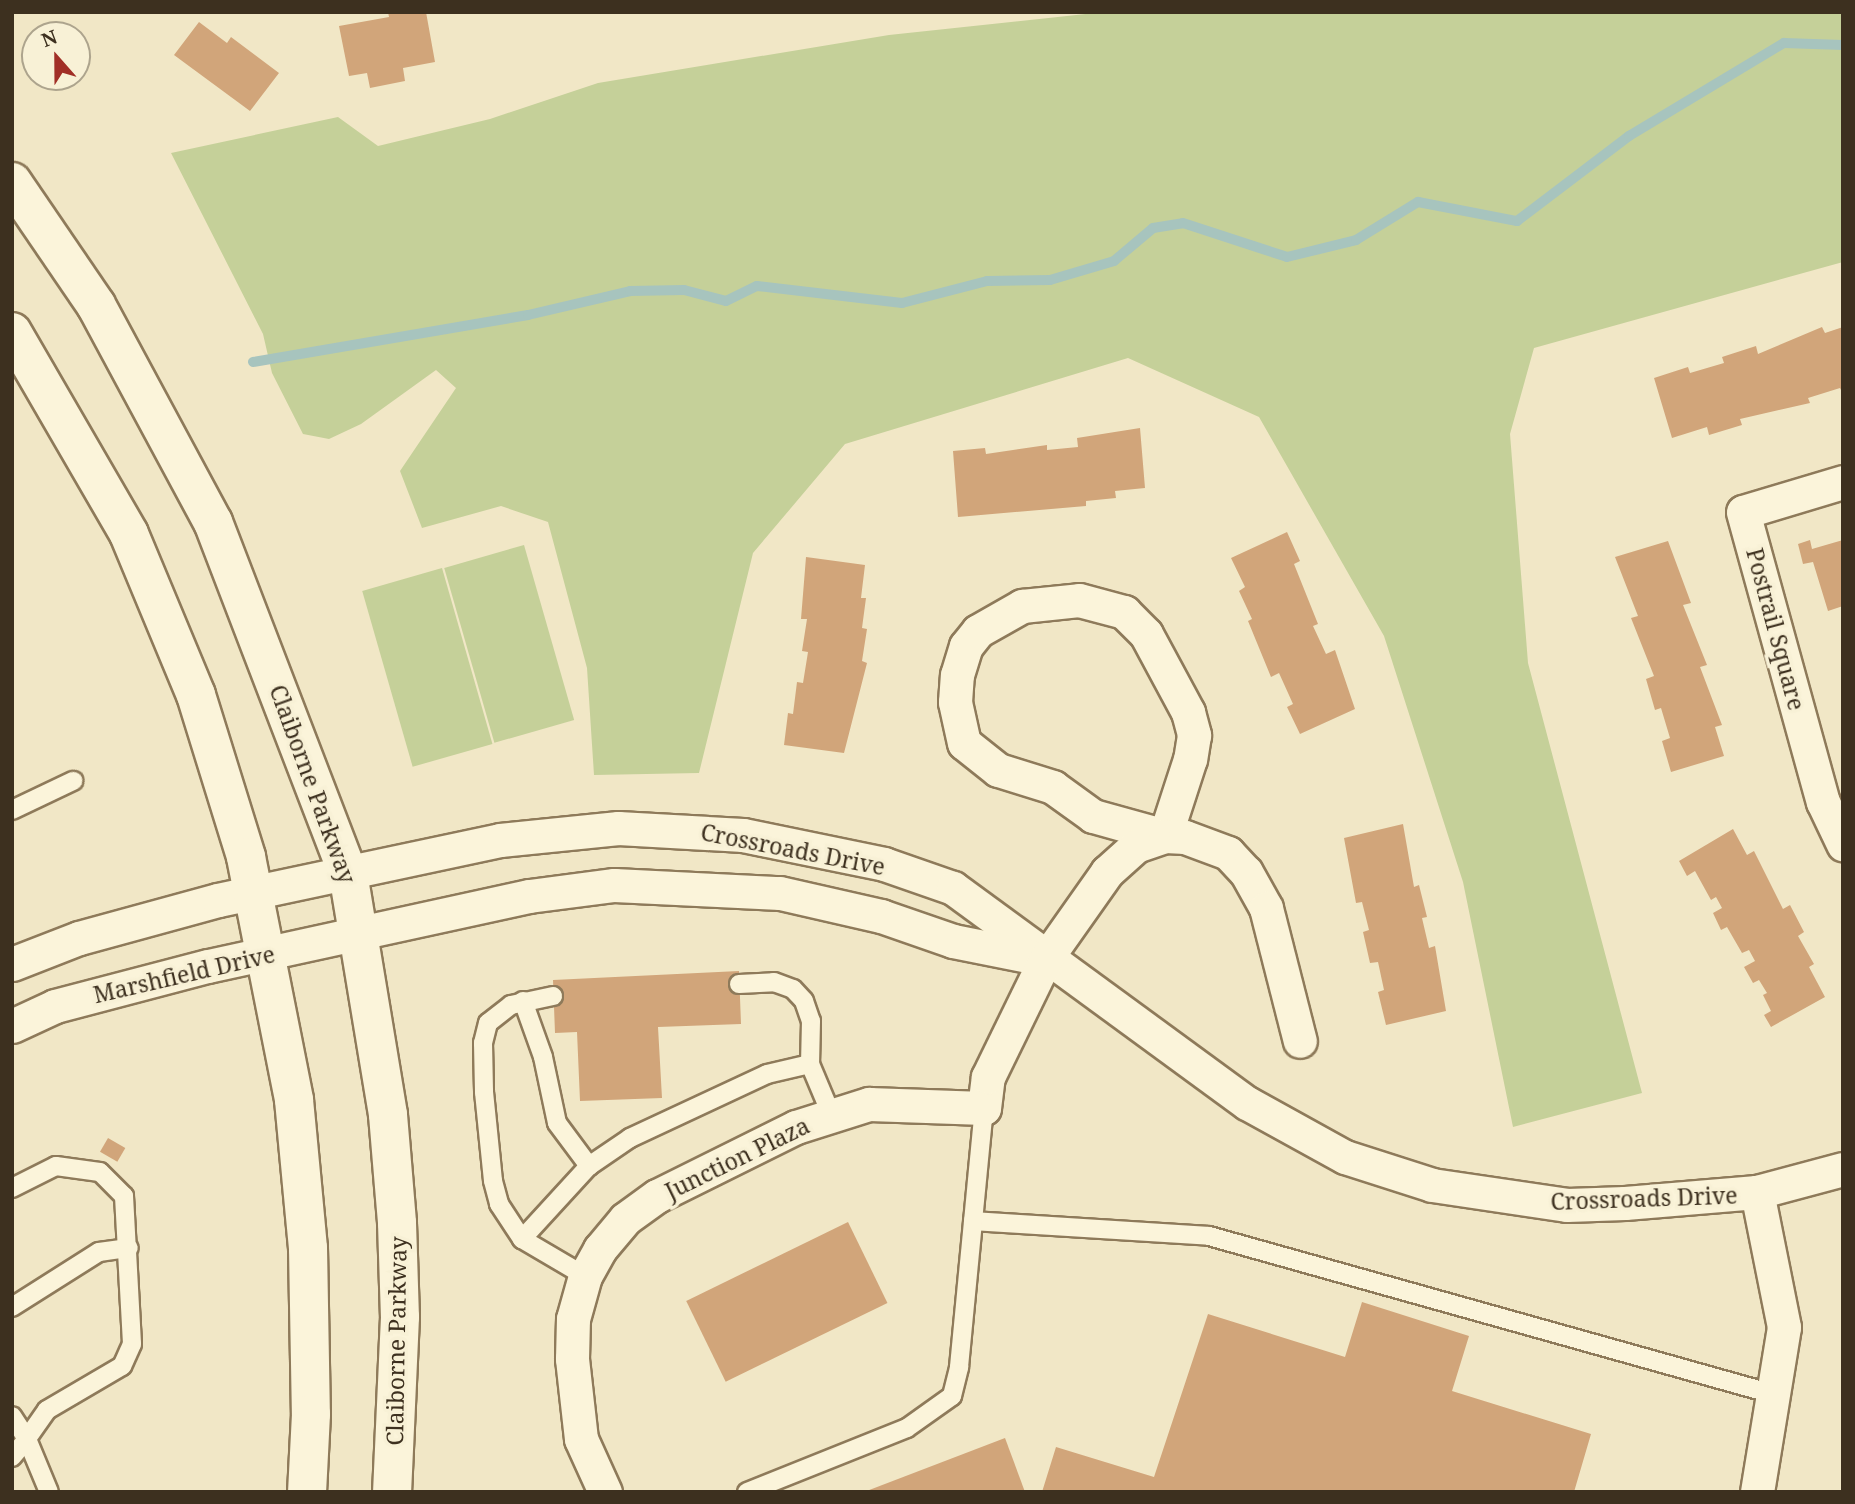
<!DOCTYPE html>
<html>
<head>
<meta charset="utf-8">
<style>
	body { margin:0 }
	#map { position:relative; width:1855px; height:1504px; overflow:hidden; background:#f1e7c6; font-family:"Noto Serif",serif }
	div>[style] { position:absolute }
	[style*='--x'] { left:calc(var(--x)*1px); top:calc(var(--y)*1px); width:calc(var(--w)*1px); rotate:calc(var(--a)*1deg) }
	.green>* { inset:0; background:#c5d099; transform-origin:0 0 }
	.stream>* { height:10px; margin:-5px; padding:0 5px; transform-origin:5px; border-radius:5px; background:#a7c4be }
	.building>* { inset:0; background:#d1a57a; transform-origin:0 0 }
	.roads { filter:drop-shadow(2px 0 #8e7a5a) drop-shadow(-2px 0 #8e7a5a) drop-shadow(0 2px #8e7a5a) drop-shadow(0 -2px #8e7a5a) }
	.lane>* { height:18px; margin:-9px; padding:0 9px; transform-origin:9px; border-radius:9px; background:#fbf4da }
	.street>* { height:33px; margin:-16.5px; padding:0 16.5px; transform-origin:16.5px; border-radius:16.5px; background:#fbf4da }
	.secondary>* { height:38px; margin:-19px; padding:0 19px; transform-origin:19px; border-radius:19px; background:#fbf4da }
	span { translate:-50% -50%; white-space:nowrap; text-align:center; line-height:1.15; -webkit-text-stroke:7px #f8f1d6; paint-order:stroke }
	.street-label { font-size:23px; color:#3d301f }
	.frame { position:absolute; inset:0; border:14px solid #3d301f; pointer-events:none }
	.north { position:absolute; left:21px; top:21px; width:70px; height:70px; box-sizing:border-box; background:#f8f1d6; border:2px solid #ada48d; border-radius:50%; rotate:339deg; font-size:19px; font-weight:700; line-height:28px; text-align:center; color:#3d301f }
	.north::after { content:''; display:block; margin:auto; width:24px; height:32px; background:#a12f26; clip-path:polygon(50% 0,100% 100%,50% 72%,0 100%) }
</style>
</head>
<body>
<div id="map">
	<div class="green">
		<div style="clip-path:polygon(1104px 12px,1843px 12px,1843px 262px,1534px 348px,1510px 434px,1528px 663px,1642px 1093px,1513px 1127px,1463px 882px,1384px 636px,1259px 417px,1128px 358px,845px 444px,753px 553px,699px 773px,594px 775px,587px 668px,548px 522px,501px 506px,422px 528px,400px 471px,456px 388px,436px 370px,361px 424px,329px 439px,303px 434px,272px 373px,263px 334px,171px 153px,338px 117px,378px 146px,490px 119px,598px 83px,889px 35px)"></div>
		<div style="left:524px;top:545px;width:182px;height:83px;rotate:74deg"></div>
		<div style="left:442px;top:568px;width:183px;height:83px;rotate:74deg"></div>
	</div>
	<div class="stream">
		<div style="--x:253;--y:362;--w:279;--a:-9.7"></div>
		<div style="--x:528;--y:315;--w:105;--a:-13.2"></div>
		<div style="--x:630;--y:291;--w:54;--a:-1.1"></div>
		<div style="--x:684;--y:290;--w:43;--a:14.7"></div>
		<div style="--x:726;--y:301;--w:34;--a:-26"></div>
		<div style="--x:757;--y:286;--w:146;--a:6.7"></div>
		<div style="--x:902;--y:303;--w:88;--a:-14.5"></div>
		<div style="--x:987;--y:281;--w:63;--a:-0.9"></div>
		<div style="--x:1050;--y:280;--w:67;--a:-16.5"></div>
		<div style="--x:1114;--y:261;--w:51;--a:-40.2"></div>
		<div style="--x:1153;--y:228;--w:30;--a:-9"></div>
		<div style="--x:1183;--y:223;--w:109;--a:18.1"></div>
		<div style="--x:1287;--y:257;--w:71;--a:-13.8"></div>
		<div style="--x:1356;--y:240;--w:73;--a:-31.5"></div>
		<div style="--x:1418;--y:202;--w:101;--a:10.9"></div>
		<div style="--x:1517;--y:221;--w:141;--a:-37.2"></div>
		<div style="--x:1629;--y:136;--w:181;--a:-31"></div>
		<div style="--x:1784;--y:43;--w:59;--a:1.9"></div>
	</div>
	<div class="building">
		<div style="clip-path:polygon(388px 12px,426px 12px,435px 62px,403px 68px,405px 81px,370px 88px,367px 73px,349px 76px,339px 26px,389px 17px)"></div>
		<div style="clip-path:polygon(199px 22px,227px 43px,231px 37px,279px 73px,250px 111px,174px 55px)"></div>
		<div style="clip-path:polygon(1822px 327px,1825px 333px,1843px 327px,1843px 394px,1840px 388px,1808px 398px,1810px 403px,1740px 419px,1742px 425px,1709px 435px,1707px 427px,1672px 438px,1654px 378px,1688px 367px,1690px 373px,1724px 363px,1722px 357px,1756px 346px,1758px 354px)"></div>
		<div style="clip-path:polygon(1140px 428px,1145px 488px,1115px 491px,1116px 498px,1086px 501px,1086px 506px,958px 517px,953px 451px,985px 448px,986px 454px,1047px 445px,1047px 450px,1078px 447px,1077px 438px)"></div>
		<div style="clip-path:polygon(1287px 532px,1300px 561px,1294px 564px,1318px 624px,1313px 626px,1326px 654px,1335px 650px,1355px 709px,1300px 734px,1287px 707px,1293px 704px,1279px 673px,1271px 677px,1248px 621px,1252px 619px,1239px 591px,1245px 587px,1231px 558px)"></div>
		<div style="clip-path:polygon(1810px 540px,1812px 549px,1843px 540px,1843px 606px,1828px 611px,1813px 562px,1803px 564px,1798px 544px)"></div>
		<div style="clip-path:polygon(1668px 541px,1691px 603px,1683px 605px,1707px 665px,1700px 667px,1722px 725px,1715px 727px,1724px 756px,1671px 772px,1662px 741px,1670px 738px,1661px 708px,1655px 710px,1646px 679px,1654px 676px,1631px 618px,1638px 616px,1615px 557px)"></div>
		<div style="clip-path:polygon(806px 557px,865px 565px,861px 598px,866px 598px,862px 628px,867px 629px,862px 661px,867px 663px,844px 753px,784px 745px,788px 713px,793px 714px,797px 682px,803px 683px,808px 652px,802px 651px,807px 619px,801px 619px)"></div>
		<div style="clip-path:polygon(1403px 824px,1414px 887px,1419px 885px,1427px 917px,1422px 918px,1429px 948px,1435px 946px,1446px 1011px,1386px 1025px,1378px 992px,1384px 990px,1378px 962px,1370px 963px,1363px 932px,1369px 930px,1362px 902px,1356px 903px,1344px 838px)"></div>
		<div style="clip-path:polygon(1733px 829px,1747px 855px,1754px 851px,1783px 909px,1790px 905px,1804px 932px,1798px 936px,1814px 964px,1809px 967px,1825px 997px,1771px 1027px,1764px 1015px,1771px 1011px,1763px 995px,1767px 993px,1759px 980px,1753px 983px,1744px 967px,1755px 961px,1749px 950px,1742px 953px,1727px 927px,1721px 930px,1713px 913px,1722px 908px,1716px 897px,1711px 900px,1695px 871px,1687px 876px,1679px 861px)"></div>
		<div style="clip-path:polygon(739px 971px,741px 1024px,658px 1027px,662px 1098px,580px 1101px,577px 1032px,555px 1033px,553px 980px)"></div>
		<div style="left:108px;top:1138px;width:20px;height:16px;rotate:30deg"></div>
		<div style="left:848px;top:1222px;width:90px;height:180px;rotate:64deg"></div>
		<div style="clip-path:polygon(1362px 1302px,1469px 1336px,1452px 1391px,1591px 1434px,1574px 1492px,1042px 1492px,1056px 1447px,1154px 1477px,1208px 1314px,1345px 1357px)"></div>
		<div style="clip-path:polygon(1005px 1438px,1025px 1492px,864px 1492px)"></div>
	</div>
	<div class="roads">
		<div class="lane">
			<div style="--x:12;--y:810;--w:68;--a:-25.4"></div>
			<div style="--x:739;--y:984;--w:35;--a:-3"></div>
			<div style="--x:774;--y:982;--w:20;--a:20"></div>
			<div style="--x:793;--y:989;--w:16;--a:47"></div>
			<div style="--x:804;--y:1001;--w:21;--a:71"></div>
			<div style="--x:811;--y:1021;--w:43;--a:91.3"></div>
			<div style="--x:810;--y:1064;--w:54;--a:67.2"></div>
			<div style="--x:553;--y:996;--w:43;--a:167.9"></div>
			<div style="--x:511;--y:1005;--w:29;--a:142"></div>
			<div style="--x:488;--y:1023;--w:21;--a:104"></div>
			<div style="--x:483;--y:1043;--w:49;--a:88.8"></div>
			<div style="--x:484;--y:1092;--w:89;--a:84.2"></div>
			<div style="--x:493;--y:1181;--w:24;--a:75"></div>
			<div style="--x:499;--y:1204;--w:42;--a:56.7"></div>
			<div style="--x:522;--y:1239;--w:73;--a:30.4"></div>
			<div style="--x:523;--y:1001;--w:59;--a:70.3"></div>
			<div style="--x:543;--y:1057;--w:67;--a:78"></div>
			<div style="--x:557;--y:1123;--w:54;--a:53.3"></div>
			<div style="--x:12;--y:1188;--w:49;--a:-26.6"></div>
			<div style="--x:56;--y:1166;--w:44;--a:7.8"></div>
			<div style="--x:100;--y:1172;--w:34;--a:45"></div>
			<div style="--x:124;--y:1196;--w:148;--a:86.9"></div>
			<div style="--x:132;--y:1344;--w:24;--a:114"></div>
			<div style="--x:122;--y:1366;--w:87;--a:149.6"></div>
			<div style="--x:47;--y:1410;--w:35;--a:125"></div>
			<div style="--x:27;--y:1439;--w:27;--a:-123"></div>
			<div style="--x:973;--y:1221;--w:236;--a:3.6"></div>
			<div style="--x:1209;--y:1236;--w:586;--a:15.65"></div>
			<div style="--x:522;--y:1239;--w:99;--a:-47.5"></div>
			<div style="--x:589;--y:1166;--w:50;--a:-34.3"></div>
			<div style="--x:630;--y:1138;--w:151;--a:-25"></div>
			<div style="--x:767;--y:1074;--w:44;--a:-13.1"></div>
			<div style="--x:12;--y:1307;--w:103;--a:-32.3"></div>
			<div style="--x:99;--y:1252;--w:30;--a:-8"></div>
			<div style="--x:12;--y:1457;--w:23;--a:-50"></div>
			<div style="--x:27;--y:1439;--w:57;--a:67.5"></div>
			<div style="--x:747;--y:1492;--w:172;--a:-21.8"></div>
			<div style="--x:907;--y:1428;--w:55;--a:-35.4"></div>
			<div style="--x:952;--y:1396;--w:30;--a:-76"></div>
			<div style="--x:959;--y:1367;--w:260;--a:-84.5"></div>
		</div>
		<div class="street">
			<div style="--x:1843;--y:482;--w:104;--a:163.3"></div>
			<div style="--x:1743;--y:512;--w:301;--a:74.6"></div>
			<div style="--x:1823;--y:802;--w:47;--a:64.5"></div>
			<div style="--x:1079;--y:600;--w:47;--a:14.9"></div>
			<div style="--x:1124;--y:612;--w:31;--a:45"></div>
			<div style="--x:1146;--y:634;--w:89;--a:61.7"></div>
			<div style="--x:1188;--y:712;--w:24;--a:75"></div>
			<div style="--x:1194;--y:735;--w:24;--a:99"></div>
			<div style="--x:1190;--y:759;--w:81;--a:108"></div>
			<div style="--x:1165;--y:836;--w:75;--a:-164.5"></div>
			<div style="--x:1093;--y:816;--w:49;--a:-144.1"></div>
			<div style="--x:1053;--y:787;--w:58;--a:-162.8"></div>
			<div style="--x:998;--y:770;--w:43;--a:-141.5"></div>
			<div style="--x:964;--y:743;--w:42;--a:-102.4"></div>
			<div style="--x:955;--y:702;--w:27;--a:-86"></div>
			<div style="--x:957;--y:675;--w:30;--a:-73"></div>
			<div style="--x:966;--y:646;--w:19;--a:-51"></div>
			<div style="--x:978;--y:631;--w:51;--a:-29.6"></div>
			<div style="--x:1022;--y:606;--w:57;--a:-6"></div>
			<div style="--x:12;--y:964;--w:72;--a:-21.2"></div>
			<div style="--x:79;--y:938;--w:144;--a:-15.3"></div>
			<div style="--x:218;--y:900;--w:288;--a:-12"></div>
			<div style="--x:500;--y:840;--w:119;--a:-5.8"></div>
			<div style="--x:618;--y:828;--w:125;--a:3.2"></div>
			<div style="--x:743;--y:835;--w:144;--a:11.6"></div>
			<div style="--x:884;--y:864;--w:73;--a:19.2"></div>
			<div style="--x:953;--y:888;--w:364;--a:36.2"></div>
			<div style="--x:1247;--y:1103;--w:112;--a:28.9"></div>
			<div style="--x:1345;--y:1157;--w:91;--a:17.8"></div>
			<div style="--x:1432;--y:1185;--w:136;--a:8.4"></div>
			<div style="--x:1567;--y:1205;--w:58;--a:-2"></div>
			<div style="--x:1625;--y:1203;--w:132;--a:-4.8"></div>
			<div style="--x:1757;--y:1192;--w:89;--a:-15"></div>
			<div style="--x:12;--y:1026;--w:47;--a:-24.9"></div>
			<div style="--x:55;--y:1006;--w:158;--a:-14.7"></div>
			<div style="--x:208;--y:966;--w:329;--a:-12.3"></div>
			<div style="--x:529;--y:896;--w:86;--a:-7.4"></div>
			<div style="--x:614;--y:885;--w:166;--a:2.8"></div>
			<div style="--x:780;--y:893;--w:104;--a:12.8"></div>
			<div style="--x:881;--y:916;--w:76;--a:19.1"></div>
			<div style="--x:953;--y:941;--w:92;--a:11.3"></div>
			<div style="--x:605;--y:1492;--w:58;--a:-114.4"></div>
			<div style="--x:581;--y:1439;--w:81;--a:-96.4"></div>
			<div style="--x:572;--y:1359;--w:40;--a:-88.6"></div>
			<div style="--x:573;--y:1319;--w:45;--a:-74.4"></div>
			<div style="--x:585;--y:1276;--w:31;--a:-61"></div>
			<div style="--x:600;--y:1249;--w:39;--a:-50"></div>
			<div style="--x:625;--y:1219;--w:39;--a:-36"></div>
			<div style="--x:657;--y:1196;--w:155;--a:-26.4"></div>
			<div style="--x:796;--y:1127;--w:77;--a:-17.5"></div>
			<div style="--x:869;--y:1104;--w:115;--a:2"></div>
			<div style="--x:984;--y:1108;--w:31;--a:-83"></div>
			<div style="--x:988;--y:1077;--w:130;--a:-64"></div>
			<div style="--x:1045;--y:960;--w:108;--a:-54.8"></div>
			<div style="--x:1107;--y:872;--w:39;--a:-42"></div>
			<div style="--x:1136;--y:846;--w:31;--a:-19"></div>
			<div style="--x:1165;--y:836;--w:20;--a:3"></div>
			<div style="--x:1185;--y:837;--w:46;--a:20.4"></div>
			<div style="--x:1228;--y:853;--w:26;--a:47"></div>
			<div style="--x:1246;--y:872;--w:41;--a:60.9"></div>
			<div style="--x:1266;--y:908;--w:137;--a:75.7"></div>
			<div style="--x:1757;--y:1492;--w:167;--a:-80.7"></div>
			<div style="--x:1784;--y:1327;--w:138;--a:-101.3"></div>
		</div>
		<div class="secondary">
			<div style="--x:12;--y:182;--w:149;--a:55.7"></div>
			<div style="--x:96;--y:305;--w:247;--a:61.7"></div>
			<div style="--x:213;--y:522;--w:376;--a:69"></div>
			<div style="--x:348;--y:873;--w:245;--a:80.6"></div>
			<div style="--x:388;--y:1115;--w:108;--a:85.2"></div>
			<div style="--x:397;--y:1223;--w:94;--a:88.2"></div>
			<div style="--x:400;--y:1317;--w:175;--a:92.6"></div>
			<div style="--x:12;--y:332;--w:233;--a:59.9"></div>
			<div style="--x:129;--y:534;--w:174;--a:67.4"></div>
			<div style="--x:196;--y:695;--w:170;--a:72.8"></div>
			<div style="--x:246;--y:857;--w:248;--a:78.8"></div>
			<div style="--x:294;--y:1100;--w:149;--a:84.6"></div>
			<div style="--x:308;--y:1248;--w:166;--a:89"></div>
			<div style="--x:311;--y:1414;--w:78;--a:92.9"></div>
		</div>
	</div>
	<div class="street-label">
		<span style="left:1776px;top:629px;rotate:75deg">Postrail Square</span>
		<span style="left:313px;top:784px;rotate:70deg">Claiborne Parkway</span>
		<span style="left:793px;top:849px;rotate:11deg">Crossroads Drive</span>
		<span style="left:184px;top:974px;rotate:-13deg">Marshfield Drive</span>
		<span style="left:737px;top:1158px;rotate:-26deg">Junction Plaza</span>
		<span style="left:1644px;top:1198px;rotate:-2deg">Crossroads Drive</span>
		<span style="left:396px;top:1341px;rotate:-89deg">Claiborne Parkway</span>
	</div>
	<div class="frame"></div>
	<div class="north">N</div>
</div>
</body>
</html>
